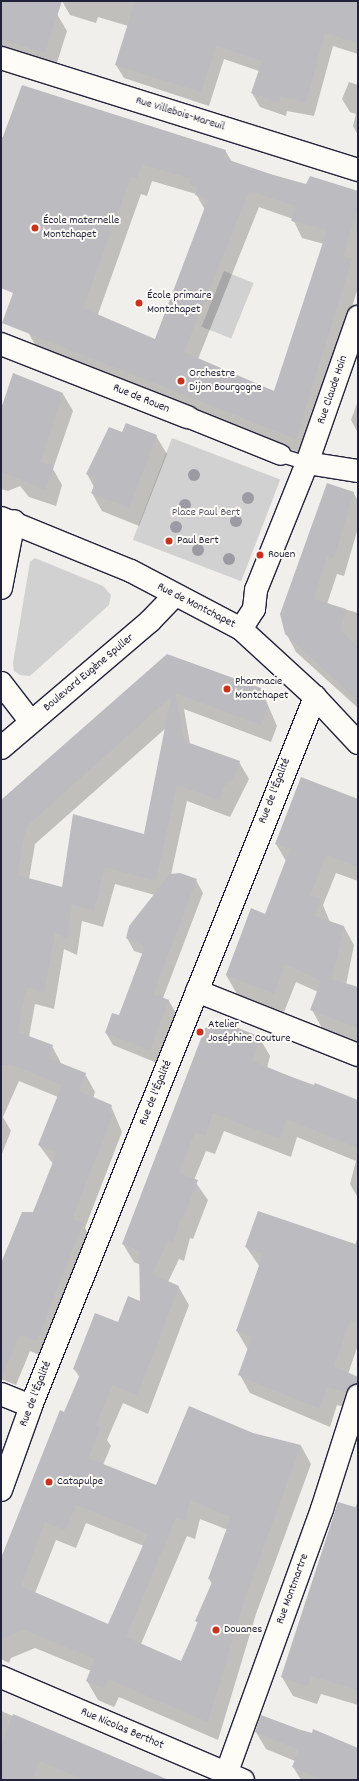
<!DOCTYPE html>
<html>
<head>
<meta charset="utf-8">
<style>
	body { margin:0 }
	#map { position:relative; width:359px; height:1781px; overflow:hidden; background:#f0efec; font-family:Dekko,sans-serif }
	div>[style] { position:absolute }
	[style*='--x'] { left:calc(var(--x)*1px); top:calc(var(--y)*1px); width:calc(var(--w)*1px); rotate:calc(var(--a)*1deg) }
	.green>* { inset:0; background:#d2d1d1; transform-origin:0 0 }
	.shadow>* { inset:0; background:#0003 }
	.building>* { inset:0; background:#bcbcc0 }
	.roads { filter:drop-shadow(1px 0 #22223b) drop-shadow(-1px 0 #22223b) drop-shadow(0 1px #22223b) drop-shadow(0 -1px #22223b) }
	.service>* { height:13px; margin:-6.5px; padding:0 6.5px; transform-origin:6.5px; border-radius:6.5px; background:#fdfcf7 }
	.pedestrian>* { height:20px; margin:-10px; padding:0 10px; transform-origin:10px; border-radius:10px; background:#fdfcf7 }
	.minor>* { height:22px; margin:-11px; padding:0 11px; transform-origin:11px; border-radius:11px; background:#fdfcf7 }
	.tertiary>* { height:22px; margin:-11px; padding:0 11px; transform-origin:11px; border-radius:11px; background:#fdfcf7 }
	.trees>* { width:12px; height:12px; margin:-6px; border-radius:50%; background:#9c9ba3 }
	.dots>* { width:11px; height:11px; translate:-50% -50%; box-sizing:border-box; border:2px solid #fdfcf7; border-radius:50% }
	span { translate:-50% -50%; white-space:nowrap; text-align:center; line-height:1.15; -webkit-text-stroke:4px #fdfcf7; paint-order:stroke }
	.street-label { font-size:12px; color:#22223b }
	.poi-label { font-size:12px; color:#22223b }
	.left { translate:0 -50%; text-align:left }
	.park-label { font-size:12px; color:#575768 }
	.frame { position:absolute; inset:0; border:2px solid #22223b; pointer-events:none }
</style>
</head>
<body>
<div id="map">
	<div class="green">
		<div style="left:224px;top:271px;width:32px;height:60px;rotate:22deg"></div>
		<div style="left:172px;top:438px;width:116px;height:109px;rotate:21deg"></div>
		<div style="clip-path:polygon(35px 558px,103px 586px,111px 595px,109px 605px,30px 676px,20px 675px,14px 671px,13px 663px,30px 562px)"></div>
	</div>
	<div class="shadow">
		<div style="clip-path:polygon(1px 1px,17px 1px,57px 14px,67px 31px,55px 69px,1px 52px)"></div>
		<div style="clip-path:polygon(62px 1px,358px 1px,358px 54px,333px 46px,314px 116px,287px 111px,286px 116px,260px 107px,252px 93px,259px 71px,224px 59px,209px 106px,124px 78px,116px 65px,128px 26px,98px 17px,96px 23px,70px 15px)"></div>
		<div style="clip-path:polygon(349px 82px,358px 85px,358px 135px,353px 126px,356px 114px,350px 112px,342px 99px)"></div>
		<div style="clip-path:polygon(evenodd,1px 137px,225px 150px,232px 162px,307px 186px,358px 192px,358px 288px,305px 455px,38px 350px,28px 332px,50px 266px,1px 266px,1px 137px,152px 181px,196px 194px,205px 210px,155px 340px,97px 317px,141px 194px,147px 196px,152px 181px,1px 137px,259px 207px,293px 219px,302px 238px,324px 244px,274px 392px,198px 359px,259px 207px)"></div>
		<div style="clip-path:polygon(63px 394px,73px 411px,53px 469px,62px 485px,56px 506px,29px 497px,20px 486px,8px 491px,1px 489px,1px 405px)"></div>
		<div style="clip-path:polygon(358px 401px,358px 433px,351px 420px)"></div>
		<div style="clip-path:polygon(123px 433px,156px 436px,167px 454px,139px 526px,102px 511px,92px 493px,94px 487px,87px 474px)"></div>
		<div style="clip-path:polygon(353px 492px,358px 501px,358px 528px,344px 576px,337px 574px,327px 604px,358px 613px,358px 708px,296px 652px,286px 633px)"></div>
		<div style="clip-path:polygon(evenodd,167px 655px,261px 689px,277px 726px,271px 742px,184px 709px,190px 744px,239px 762px,249px 779px,230px 817px,187px 801px,171px 875px,196px 880px,203px 893px,163px 998px,169px 1001px,176px 1013px,157px 1063px,113px 1045px,106px 1033px,119px 1016px,143px 954px,134px 951px,127px 938px,155px 895px,115px 884px,103px 927px,82px 921px,77px 955px,64px 949px,54px 1009px,35px 1004px,29px 1037px,52px 1046px,62px 1065px,85px 1074px,95px 1092px,93px 1098px,111px 1106px,122px 1132px,85px 1228px,92px 1241px,47px 1358px,30px 1351px,16px 1385px,1px 1379px,1px 1264px,34px 1213px,53px 1164px,39px 1145px,58px 1097px,19px 1081px,3px 1117px,11px 1131px,1px 1156px,1px 801px,167px 655px,166px 728px,144px 835px,63px 888px,29px 879px,35px 844px,166px 728px)"></div>
		<div style="clip-path:polygon(358px 800px,358px 881px,336px 873px,323px 905px,330px 922px,344px 927px,354px 945px,346px 985px,358px 989px,358px 1042px,322px 1028px,312px 1010px,318px 992px,296px 982px,284px 1012px,237px 994px,226px 975px,251px 909px,266px 915px,286px 861px,276px 844px)"></div>
		<div style="clip-path:polygon(evenodd,206px 1029px,259px 1037px,270px 1056px,267px 1068px,358px 1101px,358px 1198px,350px 1184px,356px 1161px,297px 1137px,291px 1157px,224px 1131px,215px 1154px,206px 1151px,194px 1180px,208px 1200px,193px 1239px,190px 1238px,184px 1261px,179px 1259px,168px 1282px,178px 1286px,189px 1305px,148px 1414px,123px 1403px,107px 1440px,111px 1446px,103px 1465px,157px 1486px,252px 1434px,301px 1446px,311px 1464px,256px 1614px,218px 1740px,119px 1697px,114px 1707px,98px 1700px,87px 1681px,91px 1671px,35px 1648px,11px 1658px,9px 1663px,1px 1659px,1px 1563px,80px 1378px,74px 1369px,141px 1302px,141px 1265px,134px 1262px,123px 1244px,206px 1029px,200px 1519px,228px 1530px,209px 1579px,212px 1584px,182px 1663px,141px 1644px,187px 1536px,195px 1539px,200px 1519px,206px 1029px,86px 1523px,144px 1546px,109px 1625px,35px 1593px,56px 1540px,76px 1548px,86px 1523px)"></div>
		<div style="clip-path:polygon(358px 1236px,358px 1345px,348px 1374px,358px 1382px,358px 1410px,337px 1405px,330px 1427px,250px 1393px,240px 1375px,248px 1350px,237px 1331px,260px 1267px,246px 1247px,355px 1245px)"></div>
		<div style="clip-path:polygon(358px 1501px,358px 1705px,321px 1694px,317px 1704px,293px 1696px,282px 1677px)"></div>
		<div style="clip-path:polygon(1px 1711px,166px 1780px,1px 1780px)"></div>
		<div style="clip-path:polygon(300px 1731px,358px 1749px,358px 1780px,301px 1780px,293px 1767px,295px 1761px,266px 1749px,256px 1732px)"></div>
	</div>
	<div class="building">
		<div style="clip-path:polygon(1px 1px,62px 1px,45px 53px,1px 39px)"></div>
		<div style="clip-path:polygon(135px 1px,358px 1px,358px 43px,325px 33px,306px 102px,280px 97px,278px 103px,251px 93px,262px 61px,216px 46px,201px 92px,115px 65px)"></div>
		<div style="clip-path:polygon(evenodd,22px 85px,226px 150px,223px 158px,270px 174px,306px 184px,310px 176px,358px 191px,358px 206px,343px 256px,352px 259px,296px 439px,2px 323px,13px 293px,1px 288px,1px 142px,22px 85px,142px 164px,191px 179px,189px 184px,198px 187px,195px 195px,208px 199px,155px 339px,83px 308px,131px 177px,137px 179px,142px 164px,22px 85px,249px 191px,296px 206px,291px 221px,327px 230px,274px 391px,184px 352px,249px 191px)"></div>
		<div style="clip-path:polygon(13px 373px,63px 393px,40px 462px,53px 467px,46px 490px,1px 472px,1px 409px)"></div>
		<div style="clip-path:polygon(126px 423px,157px 435px,129px 508px,91px 493px,97px 478px,86px 474px,109px 427px,122px 432px)"></div>
		<div style="clip-path:polygon(327px 483px,354px 492px,334px 558px,327px 556px,314px 599px,346px 609px,340px 630px,358px 647px,358px 701px,285px 634px,280px 614px)"></div>
		<div style="clip-path:polygon(evenodd,167px 654px,261px 688px,268px 708px,261px 725px,175px 693px,184px 741px,240px 761px,233px 779px,224px 786px,220px 800px,177px 785px,156px 881px,105px 867px,94px 910px,72px 905px,67px 939px,55px 933px,44px 992px,26px 987px,18px 1032px,53px 1045px,48px 1058px,86px 1073px,79px 1091px,112px 1105px,109px 1112px,113px 1114px,72px 1219px,83px 1223px,37px 1341px,20px 1335px,1px 1379px,1px 1263px,22px 1212px,33px 1212px,57px 1152px,38px 1145px,62px 1085px,12px 1065px,1px 1065px,1px 800px,167px 654px,171px 697px,144px 834px,73px 814px,62px 887px,17px 875px,26px 827px,171px 697px)"></div>
		<div style="clip-path:polygon(301px 777px,358px 799px,358px 867px,326px 855px,310px 895px,321px 899px,315px 916px,344px 926px,332px 979px,358px 987px,358px 1028px,310px 1010px,321px 981px,285px 964px,274px 994px,226px 975px,251px 908px,265px 914px,290px 849px,275px 844px)"></div>
		<div style="clip-path:polygon(180px 873px,197px 879px,153px 994px,169px 1000px,150px 1050px,105px 1033px,112px 1013px,119px 1015px,145px 946px,126px 938px,129px 926px,170px 874px)"></div>
		<div style="clip-path:polygon(evenodd,221px 1021px,260px 1037px,253px 1061px,313px 1086px,315px 1083px,358px 1100px,358px 1148px,286px 1119px,280px 1139px,213px 1113px,205px 1136px,195px 1132px,179px 1173px,198px 1180px,182px 1221px,179px 1220px,174px 1242px,168px 1241px,152px 1274px,179px 1286px,159px 1339px,137px 1395px,112px 1385px,96px 1425px,101px 1427px,88px 1458px,156px 1485px,189px 1406px,253px 1433px,301px 1445px,246px 1595px,208px 1722px,108px 1679px,104px 1689px,86px 1681px,95px 1659px,24px 1630px,1px 1639px,1px 1558px,60px 1410px,64px 1412px,81px 1372px,73px 1369px,95px 1313px,118px 1322px,128px 1296px,140px 1301px,139px 1251px,122px 1244px,205px 1028px,221px 1021px,190px 1500px,231px 1517px,208px 1579px,213px 1580px,195px 1621px,198px 1623px,181px 1661px,126px 1637px,176px 1518px,185px 1521px,190px 1500px,221px 1021px,76px 1505px,148px 1534px,108px 1624px,21px 1586px,45px 1522px,65px 1530px,76px 1505px)"></div>
		<div style="clip-path:polygon(258px 1211px,358px 1245px,358px 1311px,355px 1322px,350px 1320px,334px 1366px,358px 1377px,358px 1384px,350px 1387px,346px 1393px,327px 1387px,319px 1409px,238px 1375px,252px 1337px,236px 1331px,263px 1254px,245px 1247px)"></div>
		<div style="clip-path:polygon(338px 1502px,358px 1508px,358px 1690px,311px 1676px,307px 1686px,281px 1677px)"></div>
		<div style="clip-path:polygon(13px 1714px,169px 1780px,85px 1780px,39px 1761px,32px 1780px,1px 1780px,1px 1746px)"></div>
		<div style="clip-path:polygon(261px 1715px,301px 1730px,312px 1733px,313px 1729px,358px 1748px,358px 1780px,323px 1780px,292px 1767px,299px 1750px,255px 1732px)"></div>
	</div>
	<div class="roads">
		<div class="service">
			<div style="--x:281;--y:455;--w:27;--a:17"></div>
		</div>
		<div class="pedestrian">
			<div style="--x:187;--y:417;--w:101;--a:22"></div>
		</div>
		<div class="minor">
			<div style="--x:1;--y:58;--w:374;--a:17.4"></div>
			<div style="--x:1;--y:344;--w:200;--a:21.4"></div>
			<div style="--x:307;--y:463;--w:52;--a:8.9"></div>
			<div style="--x:1;--y:588;--w:68;--a:-79"></div>
			<div style="--x:241;--y:629;--w:24;--a:-57"></div>
			<div style="--x:254;--y:609;--w:19;--a:-84"></div>
			<div style="--x:256;--y:590;--w:137;--a:-68.1"></div>
			<div style="--x:307;--y:463;--w:155;--a:-70.7"></div>
			<div style="--x:1;--y:683;--w:49;--a:52.4"></div>
			<div style="--x:1;--y:748;--w:196;--a:-40.4"></div>
			<div style="--x:150;--y:621;--w:36;--a:-46"></div>
			<div style="--x:197;--y:991;--w:173;--a:21.7"></div>
			<div style="--x:1;--y:1394;--w:32;--a:22"></div>
			<div style="--x:1;--y:1490;--w:89;--a:-70.3"></div>
			<div style="--x:31;--y:1406;--w:764;--a:-68.17"></div>
			<div style="--x:1;--y:1677;--w:263;--a:23.1"></div>
			<div style="--x:224;--y:1780;--w:288;--a:-70.1"></div>
			<div style="--x:322;--y:1509;--w:119;--a:-72.3"></div>
		</div>
		<div class="tertiary">
			<div style="--x:1;--y:518;--w:140;--a:22.2"></div>
			<div style="--x:131;--y:571;--w:124;--a:27.8"></div>
			<div style="--x:241;--y:629;--w:100;--a:42.6"></div>
			<div style="--x:315;--y:697;--w:63;--a:46.9"></div>
		</div>
	</div>
	<div class="trees">
		<div style="left:194px;top:475px"></div>
		<div style="left:248px;top:498px"></div>
		<div style="left:185px;top:505px"></div>
		<div style="left:236px;top:521px"></div>
		<div style="left:176px;top:527px"></div>
		<div style="left:198px;top:550px"></div>
		<div style="left:229px;top:559px"></div>
	</div>
	<div class="dots">
		<div style="left:35px;top:228px;background:#c8321e"></div>
		<div style="left:139px;top:303px;background:#c8321e"></div>
		<div style="left:181px;top:381px;background:#c8321e"></div>
		<div style="left:169px;top:541px;background:#c8321e"></div>
		<div style="left:260px;top:555px;background:#c8321e"></div>
		<div style="left:227px;top:689px;background:#c8321e"></div>
		<div style="left:200px;top:1032px;background:#c8321e"></div>
		<div style="left:49px;top:1482px;background:#c8321e"></div>
		<div style="left:216px;top:1630px;background:#c8321e"></div>
	</div>
	<div class="street-label">
		<span style="left:180px;top:114px;rotate:17deg">Rue Villebois-Mareuil</span>
		<span style="left:333px;top:390px;rotate:-71deg">Rue Claude Hoin</span>
		<span style="left:141px;top:399px;rotate:22deg">Rue de Rouen</span>
		<span style="left:196px;top:606px;rotate:27deg">Rue de Montchapet</span>
		<span style="left:89px;top:673px;rotate:-40deg">Boulevard Eugène Spuller</span>
		<span style="left:275px;top:791px;rotate:-69deg">Rue de l'Égalité</span>
		<span style="left:156px;top:1093px;rotate:-68deg">Rue de l'Égalité</span>
		<span style="left:36px;top:1394px;rotate:-69deg">Rue de l'Égalité</span>
		<span style="left:293px;top:1589px;rotate:-70deg">Rue Montmartre</span>
		<span style="left:122px;top:1729px;rotate:23deg">Rue Nicolas Berthot</span>
	</div>
	<div class="poi-label">
		<span class="left" style="left:43px;top:228px">École maternelle<br>Montchapet</span>
		<span class="left" style="left:147px;top:303px">École primaire<br>Montchapet</span>
		<span class="left" style="left:189px;top:381px">Orchestre<br>Dijon Bourgogne</span>
		<span class="left" style="left:177px;top:541px">Paul Bert</span>
		<span class="left" style="left:268px;top:555px">Rouen</span>
		<span class="left" style="left:235px;top:689px">Pharmacie<br>Montchapet</span>
		<span class="left" style="left:208px;top:1032px">Atelier<br>Joséphine Couture</span>
		<span class="left" style="left:57px;top:1482px">Catapulpe</span>
		<span class="left" style="left:224px;top:1630px">Douanes</span>
	</div>
	<div class="park-label">
		<span style="left:206px;top:513px">Place Paul Bert</span>
	</div>
	<div class="frame"></div>
</div>
</body>
</html>
